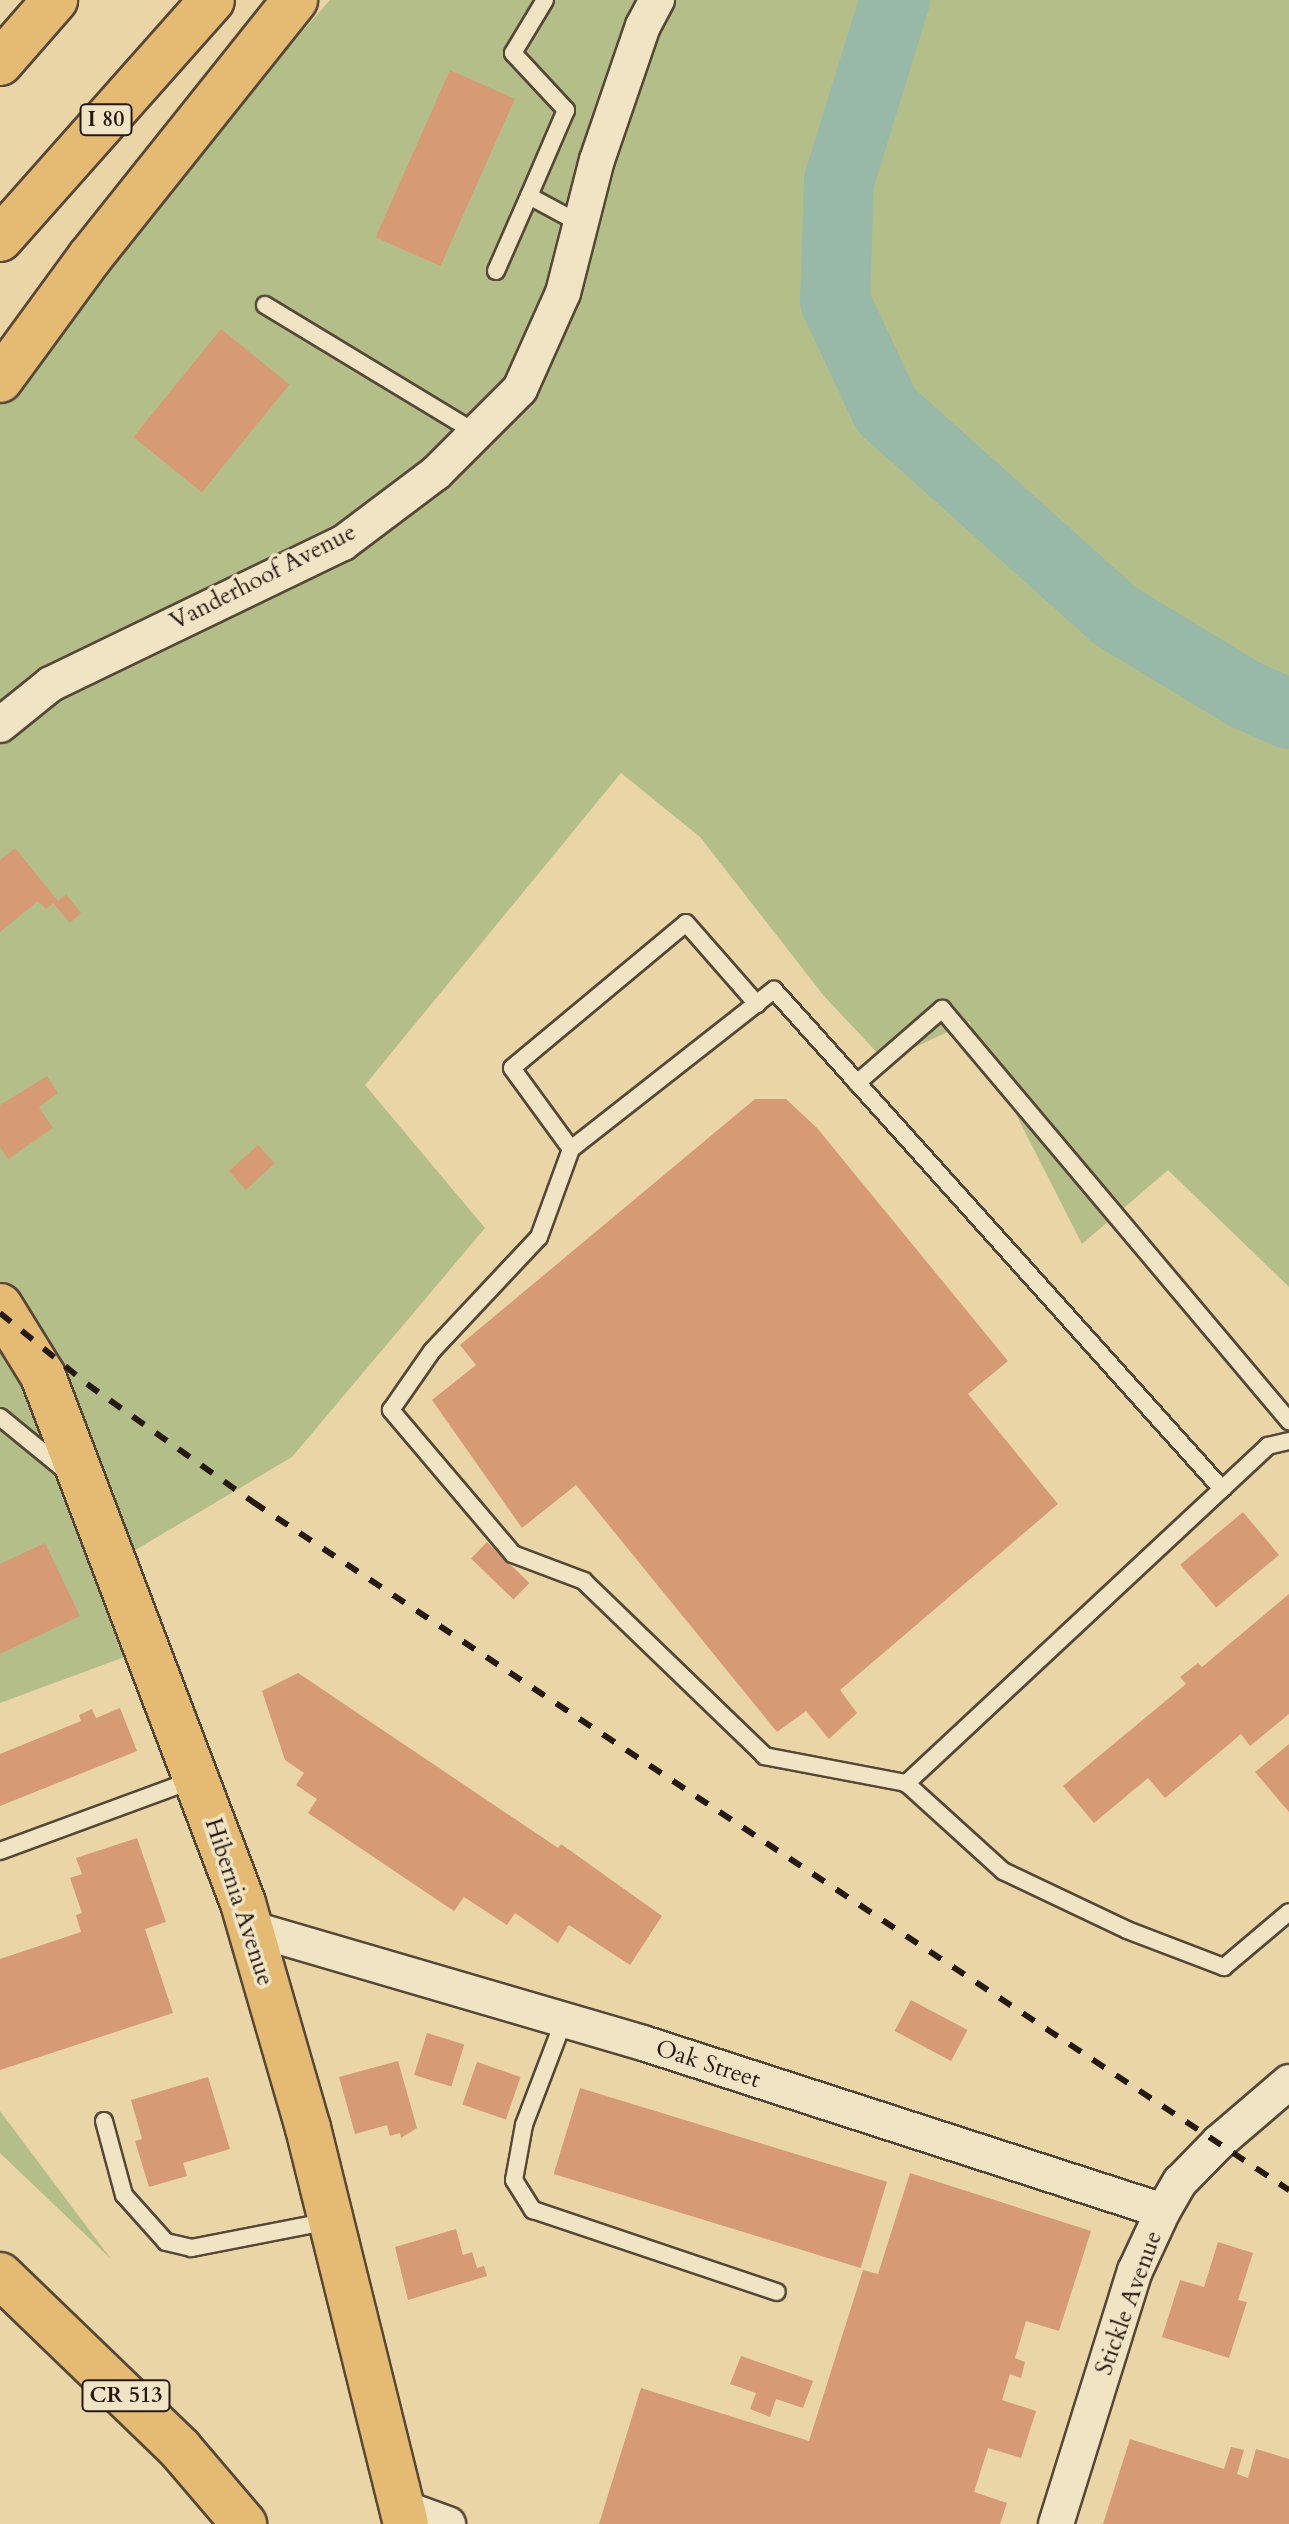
<!DOCTYPE html>
<html>
<head>
<meta charset="utf-8">
<style>
	body { margin:0 }
	#map { position:relative; width:1289px; height:2524px; overflow:hidden; background:#ead5a6; font-family:Cardo,serif }
	div>[style] { position:absolute }
	[style*='--x'] { left:calc(var(--x)*1px); top:calc(var(--y)*1px); width:calc(var(--w)*1px); rotate:calc(var(--a)*1deg) }
	.green>* { inset:0; background:#b4be89 }
	.river>* { height:70px; margin:-35px; padding:0 35px; transform-origin:35px; border-radius:35px; background:#98b9a7 }
	.building>* { inset:0; background:#d69b74; transform-origin:0 0 }
	.roads { filter:drop-shadow(2px 0 #564837) drop-shadow(-2px 0 #564837) drop-shadow(0 2px #564837) drop-shadow(0 -2px #564837) }
	.service>* { height:16px; margin:-8px; padding:0 8px; transform-origin:8px; border-radius:8px; background:#f1e4c5 }
	.minor>* { height:34px; margin:-17px; padding:0 17px; transform-origin:17px; border-radius:17px; background:#f1e4c5 }
	.primary>* { height:44px; margin:-22px; padding:0 22px; transform-origin:22px; border-radius:22px; background:#e5ba73 }
	.motorway>* { height:44px; margin:-22px; padding:0 22px; transform-origin:22px; border-radius:22px; background:#e5ba73 }
	.rail>* { height:6px; margin-top:-3px; transform-origin:0; background:repeating-linear-gradient(90deg,#251912 0 14px,transparent 0 28px) }
	span { translate:-50% -50%; white-space:nowrap; text-align:center; line-height:1.15; -webkit-text-stroke:7px #f1e4c5; paint-order:stroke }
	.shield-label span { padding:2px 6px; background:#f1e4c5; border:2px solid; border-radius:6px; -webkit-text-stroke-width:0 }
	.shield-label { font-size:22px; color:#251912; font-weight:700 }
	.street-label { font-size:24px; color:#251912 }
</style>
</head>
<body>
<div id="map">
	<div class="green">
		<div style="clip-path:polygon(330px 0,1289px 0,1289px 1287px,1168px 1170px,1082px 1244px,969px 1022px,885px 1061px,824px 996px,700px 837px,621px 773px,365px 1085px,485px 1228px,292px 1457px,127px 1555px,165px 1642px,0 1703px,0 373px)"></div>
		<div style="clip-path:polygon(0 2110px,0 2111px,111px 2259px,0 2153px)"></div>
	</div>
	<div class="river">
		<div style="--x:895;--y:0;--w:189;--a:107.2"></div>
		<div style="--x:839;--y:181;--w:120;--a:91.9"></div>
		<div style="--x:835;--y:301;--w:120;--a:64.9"></div>
		<div style="--x:886;--y:410;--w:310;--a:41.9"></div>
		<div style="--x:1117;--y:617;--w:149;--a:31.2"></div>
		<div style="--x:1244;--y:694;--w:49;--a:24"></div>
	</div>
	<div class="building">
		<div style="left:450px;top:70px;width:71px;height:183px;rotate:24deg"></div>
		<div style="left:221px;top:329px;width:88px;height:139px;rotate:39deg"></div>
		<div style="clip-path:polygon(15px 848px,58px 901px,66px 894px,81px 913px,70px 923px,53px 903px,46px 909px,38px 901px,0 932px,0 860px)"></div>
		<div style="clip-path:polygon(47px 1076px,58px 1093px,39px 1107px,53px 1128px,8px 1159px,0 1147px,0 1105px)"></div>
		<div style="clip-path:polygon(755px 1099px,786px 1099px,817px 1128px,1008px 1361px,968px 1394px,1058px 1504px,840px 1690px,857px 1713px,829px 1739px,806px 1711px,777px 1732px,576px 1485px,522px 1528px,432px 1400px,476px 1365px,460px 1345px)"></div>
		<div style="left:258px;top:1145px;width:25px;height:39px;rotate:48deg"></div>
		<div style="left:1243px;top:1512px;width:56px;height:82px;rotate:50deg"></div>
		<div style="left:487px;top:1542px;width:59px;height:23px;rotate:44deg"></div>
		<div style="clip-path:polygon(45px 1543px,80px 1616px,0 1654px,0 1564px)"></div>
		<div style="clip-path:polygon(1289px 1594px,1289px 1714px,1250px 1746px,1241px 1734px,1165px 1798px,1148px 1778px,1094px 1823px,1063px 1786px,1186px 1684px,1180px 1677px,1198px 1663px,1202px 1667px)"></div>
		<div style="clip-path:polygon(298px 1673px,558px 1848px,561px 1844px,662px 1916px,630px 1965px,569px 1925px,558px 1943px,515px 1913px,507px 1925px,464px 1897px,454px 1911px,308px 1813px,317px 1799px,296px 1785px,304px 1773px,285px 1760px,262px 1691px)"></div>
		<div style="clip-path:polygon(120px 1708px,137px 1751px,0 1806px,0 1754px,81px 1721px,79px 1715px,92px 1709px,96px 1718px)"></div>
		<div style="clip-path:polygon(1289px 1744px,1289px 1812px,1255px 1772px)"></div>
		<div style="clip-path:polygon(137px 1838px,166px 1922px,145px 1929px,173px 2013px,0 2070px,0 1959px,81px 1932px,76px 1915px,82px 1913px,70px 1878px,82px 1874px,76px 1858px)"></div>
		<div style="left:911px;top:2000px;width:64px;height:35px;rotate:28deg"></div>
		<div style="left:427px;top:2033px;width:39px;height:44px;rotate:17deg"></div>
		<div style="clip-path:polygon(398px 2061px,417px 2128px,401px 2138px,400px 2133px,390px 2136px,387px 2125px,355px 2134px,339px 2077px)"></div>
		<div style="left:477px;top:2062px;width:46px;height:45px;rotate:19deg"></div>
		<div style="clip-path:polygon(208px 2077px,230px 2149px,183px 2163px,187px 2176px,149px 2187px,135px 2141px,142px 2139px,131px 2100px)"></div>
		<div style="left:580px;top:2088px;width:321px;height:90px;rotate:17deg"></div>
		<div style="clip-path:polygon(910px 2173px,1091px 2231px,1059px 2331px,1026px 2321px,1015px 2358px,1025px 2362px,1021px 2378px,1010px 2374px,1002px 2400px,1036px 2411px,1021px 2458px,988px 2448px,974px 2492px,1007px 2503px,1000px 2524px,599px 2524px,641px 2388px,809px 2441px,863px 2270px,878px 2274px)"></div>
		<div style="clip-path:polygon(456px 2229px,463px 2255px,472px 2252px,477px 2268px,484px 2266px,487px 2276px,408px 2300px,395px 2247px)"></div>
		<div style="clip-path:polygon(1218px 2242px,1253px 2253px,1238px 2300px,1247px 2302px,1229px 2358px,1162px 2337px,1180px 2280px,1204px 2287px)"></div>
		<div style="clip-path:polygon(741px 2356px,813px 2381px,803px 2408px,776px 2399px,770px 2417px,750px 2409px,756px 2393px,730px 2384px)"></div>
		<div style="clip-path:polygon(1130px 2439px,1224px 2469px,1231px 2447px,1244px 2450px,1237px 2474px,1248px 2478px,1256px 2449px,1289px 2459px,1289px 2524px,1103px 2524px)"></div>
	</div>
	<div class="roads">
		<div class="service">
			<div style="--x:545;--y:0;--w:62;--a:121.1"></div>
			<div style="--x:513;--y:53;--w:78;--a:47.1"></div>
			<div style="--x:566;--y:110;--w:94;--a:113.3"></div>
			<div style="--x:529;--y:196;--w:59;--a:28.3"></div>
			<div style="--x:496;--y:271;--w:82;--a:-66.3"></div>
			<div style="--x:265;--y:305;--w:247;--a:31.2"></div>
			<div style="--x:857;--y:1083;--w:113;--a:-41"></div>
			<div style="--x:942;--y:1009;--w:539;--a:49.89"></div>
			<div style="--x:571;--y:1149;--w:100;--a:-126.1"></div>
			<div style="--x:512;--y:1068;--w:226;--a:-39.8"></div>
			<div style="--x:686;--y:923;--w:108;--a:48.8"></div>
			<div style="--x:0;--y:1417;--w:85;--a:39.3"></div>
			<div style="--x:1289;--y:1441;--w:22;--a:167"></div>
			<div style="--x:1268;--y:1446;--w:495;--a:137"></div>
			<div style="--x:906;--y:1783;--w:131;--a:42.2"></div>
			<div style="--x:1003;--y:1871;--w:137;--a:25.4"></div>
			<div style="--x:1127;--y:1930;--w:104;--a:20.9"></div>
			<div style="--x:1224;--y:1967;--w:85;--a:-40.2"></div>
			<div style="--x:906;--y:1783;--w:144;--a:-169.2"></div>
			<div style="--x:765;--y:1756;--w:252;--a:-136"></div>
			<div style="--x:584;--y:1581;--w:76;--a:-159.2"></div>
			<div style="--x:513;--y:1554;--w:189;--a:-130.3"></div>
			<div style="--x:391;--y:1410;--w:72;--a:-55.2"></div>
			<div style="--x:432;--y:1351;--w:156;--a:-46.8"></div>
			<div style="--x:539;--y:1237;--w:94;--a:-70"></div>
			<div style="--x:571;--y:1149;--w:258;--a:-38.1"></div>
			<div style="--x:774;--y:990;--w:671;--a:48.08"></div>
			<div style="--x:0;--y:1851;--w:209;--a:-20.2"></div>
			<div style="--x:564;--y:2020;--w:112;--a:110.9"></div>
			<div style="--x:524;--y:2125;--w:56;--a:100.3"></div>
			<div style="--x:514;--y:2180;--w:36;--a:58"></div>
			<div style="--x:533;--y:2210;--w:257;--a:18.6"></div>
			<div style="--x:104;--y:2121;--w:77;--a:74.9"></div>
			<div style="--x:124;--y:2195;--w:63;--a:48.2"></div>
			<div style="--x:166;--y:2242;--w:26;--a:13"></div>
			<div style="--x:191;--y:2248;--w:142;--a:-11"></div>
		</div>
		<div class="minor">
			<div style="--x:0;--y:725;--w:65;--a:-38.8"></div>
			<div style="--x:51;--y:684;--w:324;--a:-25.8"></div>
			<div style="--x:343;--y:543;--w:116;--a:-37"></div>
			<div style="--x:436;--y:473;--w:119;--a:-45"></div>
			<div style="--x:520;--y:389;--w:105;--a:-65.9"></div>
			<div style="--x:563;--y:293;--w:137;--a:-75.7"></div>
			<div style="--x:597;--y:160;--w:142;--a:-71.1"></div>
			<div style="--x:643;--y:26;--w:30;--a:-62"></div>
			<div style="--x:250;--y:1928;--w:409;--a:16.3"></div>
			<div style="--x:643;--y:2043;--w:546;--a:17.9"></div>
			<div style="--x:404;--y:2508;--w:47;--a:20"></div>
			<div style="--x:1056;--y:2524;--w:265;--a:-72.7"></div>
			<div style="--x:1135;--y:2271;--w:66;--a:-65"></div>
			<div style="--x:1163;--y:2211;--w:34;--a:-60"></div>
			<div style="--x:1180;--y:2182;--w:56;--a:-45.7"></div>
			<div style="--x:1219;--y:2142;--w:92;--a:-40.6"></div>
		</div>
		<div class="primary">
			<div style="--x:0;--y:1306;--w:82;--a:58.4"></div>
			<div style="--x:43;--y:1376;--w:564;--a:69.22"></div>
			<div style="--x:243;--y:1903;--w:234;--a:73.9"></div>
			<div style="--x:308;--y:2128;--w:408;--a:76.1"></div>
			<div style="--x:0;--y:2275;--w:250;--a:44"></div>
			<div style="--x:180;--y:2449;--w:99;--a:49.5"></div>
		</div>
		<div class="motorway">
			<div style="--x:0;--y:63;--w:84;--a:-48.9"></div>
			<div style="--x:0;--y:239;--w:319;--a:-48.4"></div>
			<div style="--x:0;--y:380;--w:152;--a:-53.8"></div>
			<div style="--x:90;--y:257;--w:329;--a:-51.4"></div>
		</div>
	</div>
	<div class="rail">
		<div style="--x:0;--y:1313;--w:112;--a:39.2"></div>
		<div style="--x:87;--y:1384;--w:204;--a:35.4"></div>
		<div style="--x:253;--y:1502;--w:1244;--a:33.59"></div>
	</div>
	<div class="shield-label">
		<span style="left:106px;top:120px">I 80</span>
		<span style="left:126px;top:2396px">CR 513</span>
	</div>
	<div class="street-label">
		<span style="left:263px;top:577px;rotate:-27deg">Vanderhoof Avenue</span>
		<span style="left:239px;top:1902px;rotate:72deg">Hibernia Avenue</span>
		<span style="left:708px;top:2064px;rotate:18deg">Oak Street</span>
		<span style="left:1129px;top:2303px;rotate:-70deg">Stickle Avenue</span>
	</div>
</div>
</body>
</html>
